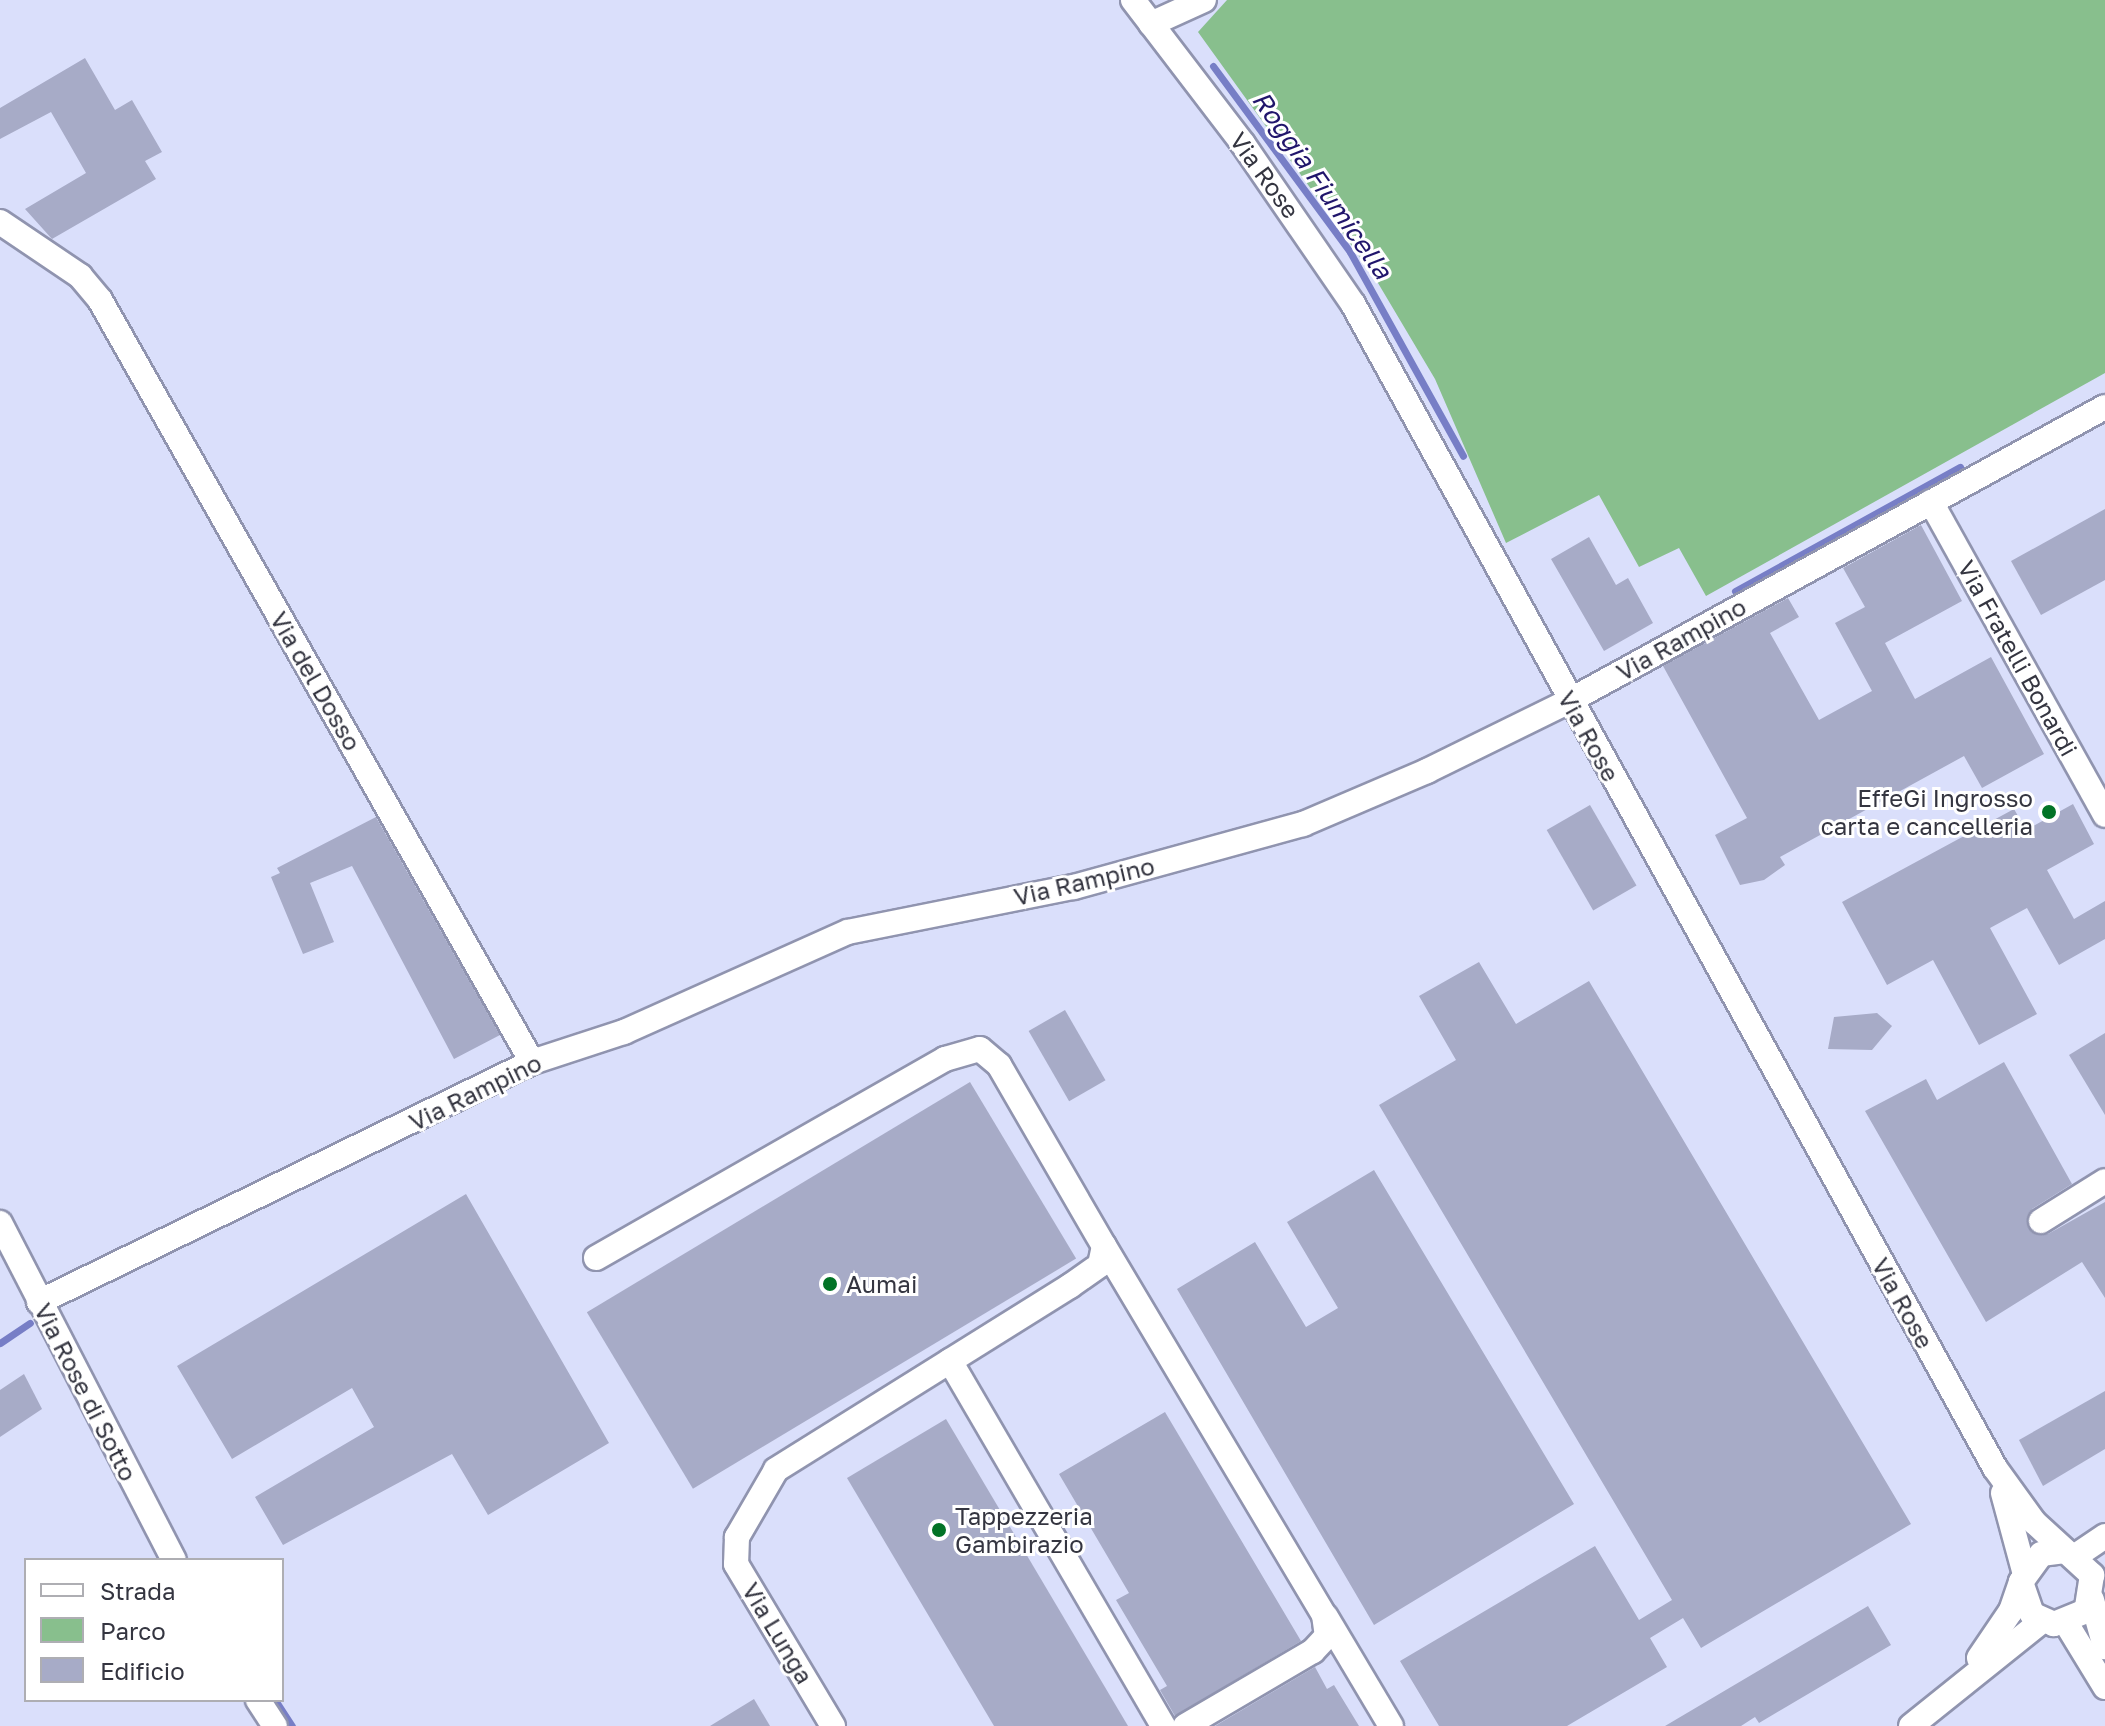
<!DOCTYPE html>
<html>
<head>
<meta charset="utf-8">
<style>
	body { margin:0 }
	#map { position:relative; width:2105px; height:1726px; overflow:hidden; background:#dadffb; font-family:"Golos Text",sans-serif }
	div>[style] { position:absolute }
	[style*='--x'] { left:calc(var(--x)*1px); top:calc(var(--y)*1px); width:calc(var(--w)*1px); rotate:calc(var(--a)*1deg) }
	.green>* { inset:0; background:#88bf8d }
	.stream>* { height:7px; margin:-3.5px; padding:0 3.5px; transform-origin:3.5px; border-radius:3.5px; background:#777ec6 }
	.building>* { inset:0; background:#a7abc7; transform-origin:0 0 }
	.roads { filter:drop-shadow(2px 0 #9094af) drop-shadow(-2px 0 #9094af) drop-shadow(0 2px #9094af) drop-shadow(0 -2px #9094af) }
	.minor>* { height:24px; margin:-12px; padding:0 12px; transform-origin:12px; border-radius:12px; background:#fff }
	.dots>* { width:22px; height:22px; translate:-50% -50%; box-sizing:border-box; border:4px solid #fff; border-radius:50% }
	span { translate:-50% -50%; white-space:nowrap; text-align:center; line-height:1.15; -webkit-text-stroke:6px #fff; paint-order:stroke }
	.street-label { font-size:24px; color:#343540 }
	.poi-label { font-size:24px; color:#343540 }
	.right { translate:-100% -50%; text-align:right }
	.left { translate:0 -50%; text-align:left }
	.water-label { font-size:26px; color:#20156b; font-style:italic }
	.legend { position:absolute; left:24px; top:1558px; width:260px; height:144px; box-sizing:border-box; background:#fff; border:2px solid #aeaeb3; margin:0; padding:10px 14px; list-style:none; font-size:24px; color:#343540 }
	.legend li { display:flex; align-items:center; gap:16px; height:40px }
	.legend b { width:40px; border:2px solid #aeaeb3 }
</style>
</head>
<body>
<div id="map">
	<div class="green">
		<div style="clip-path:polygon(1227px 0,2105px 0,2105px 373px,1706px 596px,1679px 548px,1639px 567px,1599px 495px,1506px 543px,1435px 379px,1375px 278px,1198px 32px)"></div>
	</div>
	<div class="stream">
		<div style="--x:1213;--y:66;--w:231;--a:53.6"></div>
		<div style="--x:1350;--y:252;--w:233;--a:61"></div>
		<div style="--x:1735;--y:591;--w:257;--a:-28.9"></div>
		<div style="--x:0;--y:1343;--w:36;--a:-34"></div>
		<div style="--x:275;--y:1700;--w:31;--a:57"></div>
	</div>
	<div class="building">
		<div style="clip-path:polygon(85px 58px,115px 110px,132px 100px,162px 152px,145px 161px,156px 179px,52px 239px,25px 209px,86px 173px,51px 112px,0 139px,0 108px)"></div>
		<div style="clip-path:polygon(2105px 509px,2105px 580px,2041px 615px,2011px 561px)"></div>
		<div style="clip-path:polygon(1921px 525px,1962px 601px,1885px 643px,1915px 699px,1991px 657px,2044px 754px,1982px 788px,1964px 756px,1780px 857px,1785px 865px,1764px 880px,1740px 885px,1715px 835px,1747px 818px,1663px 666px,1788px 598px,1799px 617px,1770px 633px,1819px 720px,1872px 691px,1835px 623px,1865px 607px,1843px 568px)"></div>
		<div style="clip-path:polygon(1589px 537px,1616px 585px,1628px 578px,1653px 623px,1604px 651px,1551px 559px)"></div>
		<div style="clip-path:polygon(2073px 804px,2094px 844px,2047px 870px,2074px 919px,2105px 901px,2105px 939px,2059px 965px,2027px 908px,1990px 928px,2037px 1014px,1979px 1045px,1933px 960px,1887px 985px,1842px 902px,2014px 809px,2026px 830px)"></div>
		<div style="left:1590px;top:805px;width:93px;height:50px;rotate:60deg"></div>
		<div style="clip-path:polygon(376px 817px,500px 1035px,454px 1059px,352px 866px,310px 883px,334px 942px,303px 954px,271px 877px,280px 873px,277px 868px)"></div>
		<div style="clip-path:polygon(1479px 962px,1516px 1024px,1589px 981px,1911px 1524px,1701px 1648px,1683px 1618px,1650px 1638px,1667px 1667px,1567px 1726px,1439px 1726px,1400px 1661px,1595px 1546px,1639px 1620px,1672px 1600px,1379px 1105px,1456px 1060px,1419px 996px)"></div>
		<div style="left:1065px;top:1010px;width:81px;height:42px;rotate:60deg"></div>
		<div style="clip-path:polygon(1877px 1013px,1892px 1026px,1872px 1050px,1828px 1049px,1834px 1017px)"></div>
		<div style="clip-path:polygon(2105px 1033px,2105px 1115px,2069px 1055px)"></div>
		<div style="clip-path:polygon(2004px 1062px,2072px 1184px,2032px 1209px,2028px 1228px,2048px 1234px,2105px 1202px,2105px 1298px,2082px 1262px,1986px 1322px,1865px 1111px,1926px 1079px,1937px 1100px)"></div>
		<div style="left:970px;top:1082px;width:206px;height:447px;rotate:59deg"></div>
		<div style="clip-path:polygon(1374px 1170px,1574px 1504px,1374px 1625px,1177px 1289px,1255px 1242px,1306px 1327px,1338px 1308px,1287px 1222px)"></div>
		<div style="clip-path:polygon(466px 1194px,609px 1443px,488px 1515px,452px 1454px,283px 1545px,255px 1497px,374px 1427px,352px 1388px,232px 1459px,177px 1366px)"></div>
		<div style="clip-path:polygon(24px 1374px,42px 1409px,0 1437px,0 1390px)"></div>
		<div style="clip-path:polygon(2105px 1391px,2105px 1449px,2043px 1486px,2019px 1440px)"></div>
		<div style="clip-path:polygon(1165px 1412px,1301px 1641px,1175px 1716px,1160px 1690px,1167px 1686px,1116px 1600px,1129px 1593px,1059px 1474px)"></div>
		<div style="clip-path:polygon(946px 1419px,1128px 1726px,994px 1726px,847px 1478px)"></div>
		<div style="clip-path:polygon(1868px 1606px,1891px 1645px,1759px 1723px,1755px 1717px,1741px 1726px,1665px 1726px)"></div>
		<div style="clip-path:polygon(1315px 1667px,1327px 1689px,1334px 1685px,1359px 1726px,1215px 1726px)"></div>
		<div style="clip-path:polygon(754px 1699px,770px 1726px,710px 1726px)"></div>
	</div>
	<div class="roads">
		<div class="minor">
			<div style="--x:1133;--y:0;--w:181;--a:52.6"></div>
			<div style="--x:1243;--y:144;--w:194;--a:55.5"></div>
			<div style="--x:1353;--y:304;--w:1329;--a:61.12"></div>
			<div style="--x:1995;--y:1468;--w:67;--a:54.2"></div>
			<div style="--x:2034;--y:1522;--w:79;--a:42.4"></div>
			<div style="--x:2092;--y:1575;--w:36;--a:99"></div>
			<div style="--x:2086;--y:1611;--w:35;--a:158"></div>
			<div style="--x:2054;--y:1624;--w:24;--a:-156"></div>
			<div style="--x:2032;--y:1614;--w:34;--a:-109"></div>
			<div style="--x:2021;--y:1582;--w:34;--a:-54"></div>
			<div style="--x:2041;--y:1554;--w:24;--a:-7"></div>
			<div style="--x:1151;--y:24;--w:58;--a:-24.4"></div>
			<div style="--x:0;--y:222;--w:97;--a:34"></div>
			<div style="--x:80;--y:276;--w:31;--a:50"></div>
			<div style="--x:100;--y:300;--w:876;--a:60.45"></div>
			<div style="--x:1931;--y:502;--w:358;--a:60.9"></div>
			<div style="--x:2041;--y:1221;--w:75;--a:-32"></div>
			<div style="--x:0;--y:1223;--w:379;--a:62.7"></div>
			<div style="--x:1104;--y:1246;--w:430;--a:59.2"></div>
			<div style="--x:1324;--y:1615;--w:21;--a:82"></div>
			<div style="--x:1327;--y:1636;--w:21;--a:133"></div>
			<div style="--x:1313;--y:1651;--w:148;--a:149.6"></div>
			<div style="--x:596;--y:1258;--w:402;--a:-29.7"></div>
			<div style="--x:945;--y:1059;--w:36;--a:-16"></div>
			<div style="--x:980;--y:1049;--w:25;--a:40"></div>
			<div style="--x:999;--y:1065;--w:209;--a:59.9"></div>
			<div style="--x:1104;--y:1246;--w:19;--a:102"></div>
			<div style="--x:1100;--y:1265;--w:37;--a:145"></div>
			<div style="--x:1070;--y:1286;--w:347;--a:148"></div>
			<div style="--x:776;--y:1470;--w:78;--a:120.2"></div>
			<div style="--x:737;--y:1537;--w:27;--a:92"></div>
			<div style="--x:736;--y:1564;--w:189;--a:59.1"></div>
			<div style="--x:39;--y:1302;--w:548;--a:-25.96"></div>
			<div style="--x:532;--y:1062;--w:97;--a:-18.1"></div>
			<div style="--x:624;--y:1032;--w:245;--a:-24.1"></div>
			<div style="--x:848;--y:932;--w:230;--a:-11.3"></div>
			<div style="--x:1074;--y:887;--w:238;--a:-15.4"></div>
			<div style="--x:1303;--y:824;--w:135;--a:-23.1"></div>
			<div style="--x:1427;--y:771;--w:158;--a:-26.2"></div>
			<div style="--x:1569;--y:701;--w:611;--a:-28.75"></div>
			<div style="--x:950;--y:1361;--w:423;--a:59.7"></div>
			<div style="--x:2003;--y:1493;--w:81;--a:74.9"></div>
			<div style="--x:2077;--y:1555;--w:34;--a:-34"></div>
			<div style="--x:2092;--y:1600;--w:49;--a:74.5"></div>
			<div style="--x:1326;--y:1617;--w:127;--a:59.2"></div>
			<div style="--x:2066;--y:1623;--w:75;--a:58.6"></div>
			<div style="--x:1979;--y:1658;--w:57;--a:-55.8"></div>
			<div style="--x:2011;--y:1611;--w:31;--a:-71"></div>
			<div style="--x:258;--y:1700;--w:31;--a:57"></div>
			<div style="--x:1911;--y:1726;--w:168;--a:-38.7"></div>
		</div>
	</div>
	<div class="dots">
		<div style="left:2049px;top:812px;background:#027326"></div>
		<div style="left:830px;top:1284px;background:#027326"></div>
		<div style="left:939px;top:1530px;background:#027326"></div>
	</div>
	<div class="street-label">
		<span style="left:1265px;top:175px;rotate:54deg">Via Rose</span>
		<span style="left:1681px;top:639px;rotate:-29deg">Via Rampino</span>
		<span style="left:2018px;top:658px;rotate:61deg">Via Fratelli Bonardi</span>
		<span style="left:316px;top:681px;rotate:60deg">Via del Dosso</span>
		<span style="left:1589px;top:736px;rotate:61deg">Via Rose</span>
		<span style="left:1084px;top:881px;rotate:-13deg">Via Rampino</span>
		<span style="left:475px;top:1092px;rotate:-26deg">Via Rampino</span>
		<span style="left:1903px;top:1303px;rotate:61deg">Via Rose</span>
		<span style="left:86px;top:1392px;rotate:63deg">Via Rose di Sotto</span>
		<span style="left:778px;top:1633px;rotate:59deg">Via Lunga</span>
	</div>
	<div class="poi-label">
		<span class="right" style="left:2033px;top:812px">EffeGi Ingrosso<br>carta e cancelleria</span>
		<span class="left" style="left:846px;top:1284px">Aumai</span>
		<span class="left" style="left:955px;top:1530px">Tappezzeria<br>Gambirazio</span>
	</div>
	<div class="water-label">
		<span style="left:1322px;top:185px;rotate:55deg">Roggia Fiumicella</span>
	</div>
	<ul class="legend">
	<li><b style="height:10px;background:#fff"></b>Strada</li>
	<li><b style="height:22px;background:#88bf8d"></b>Parco</li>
	<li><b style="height:22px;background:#a7abc7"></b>Edificio</li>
	</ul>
</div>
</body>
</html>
